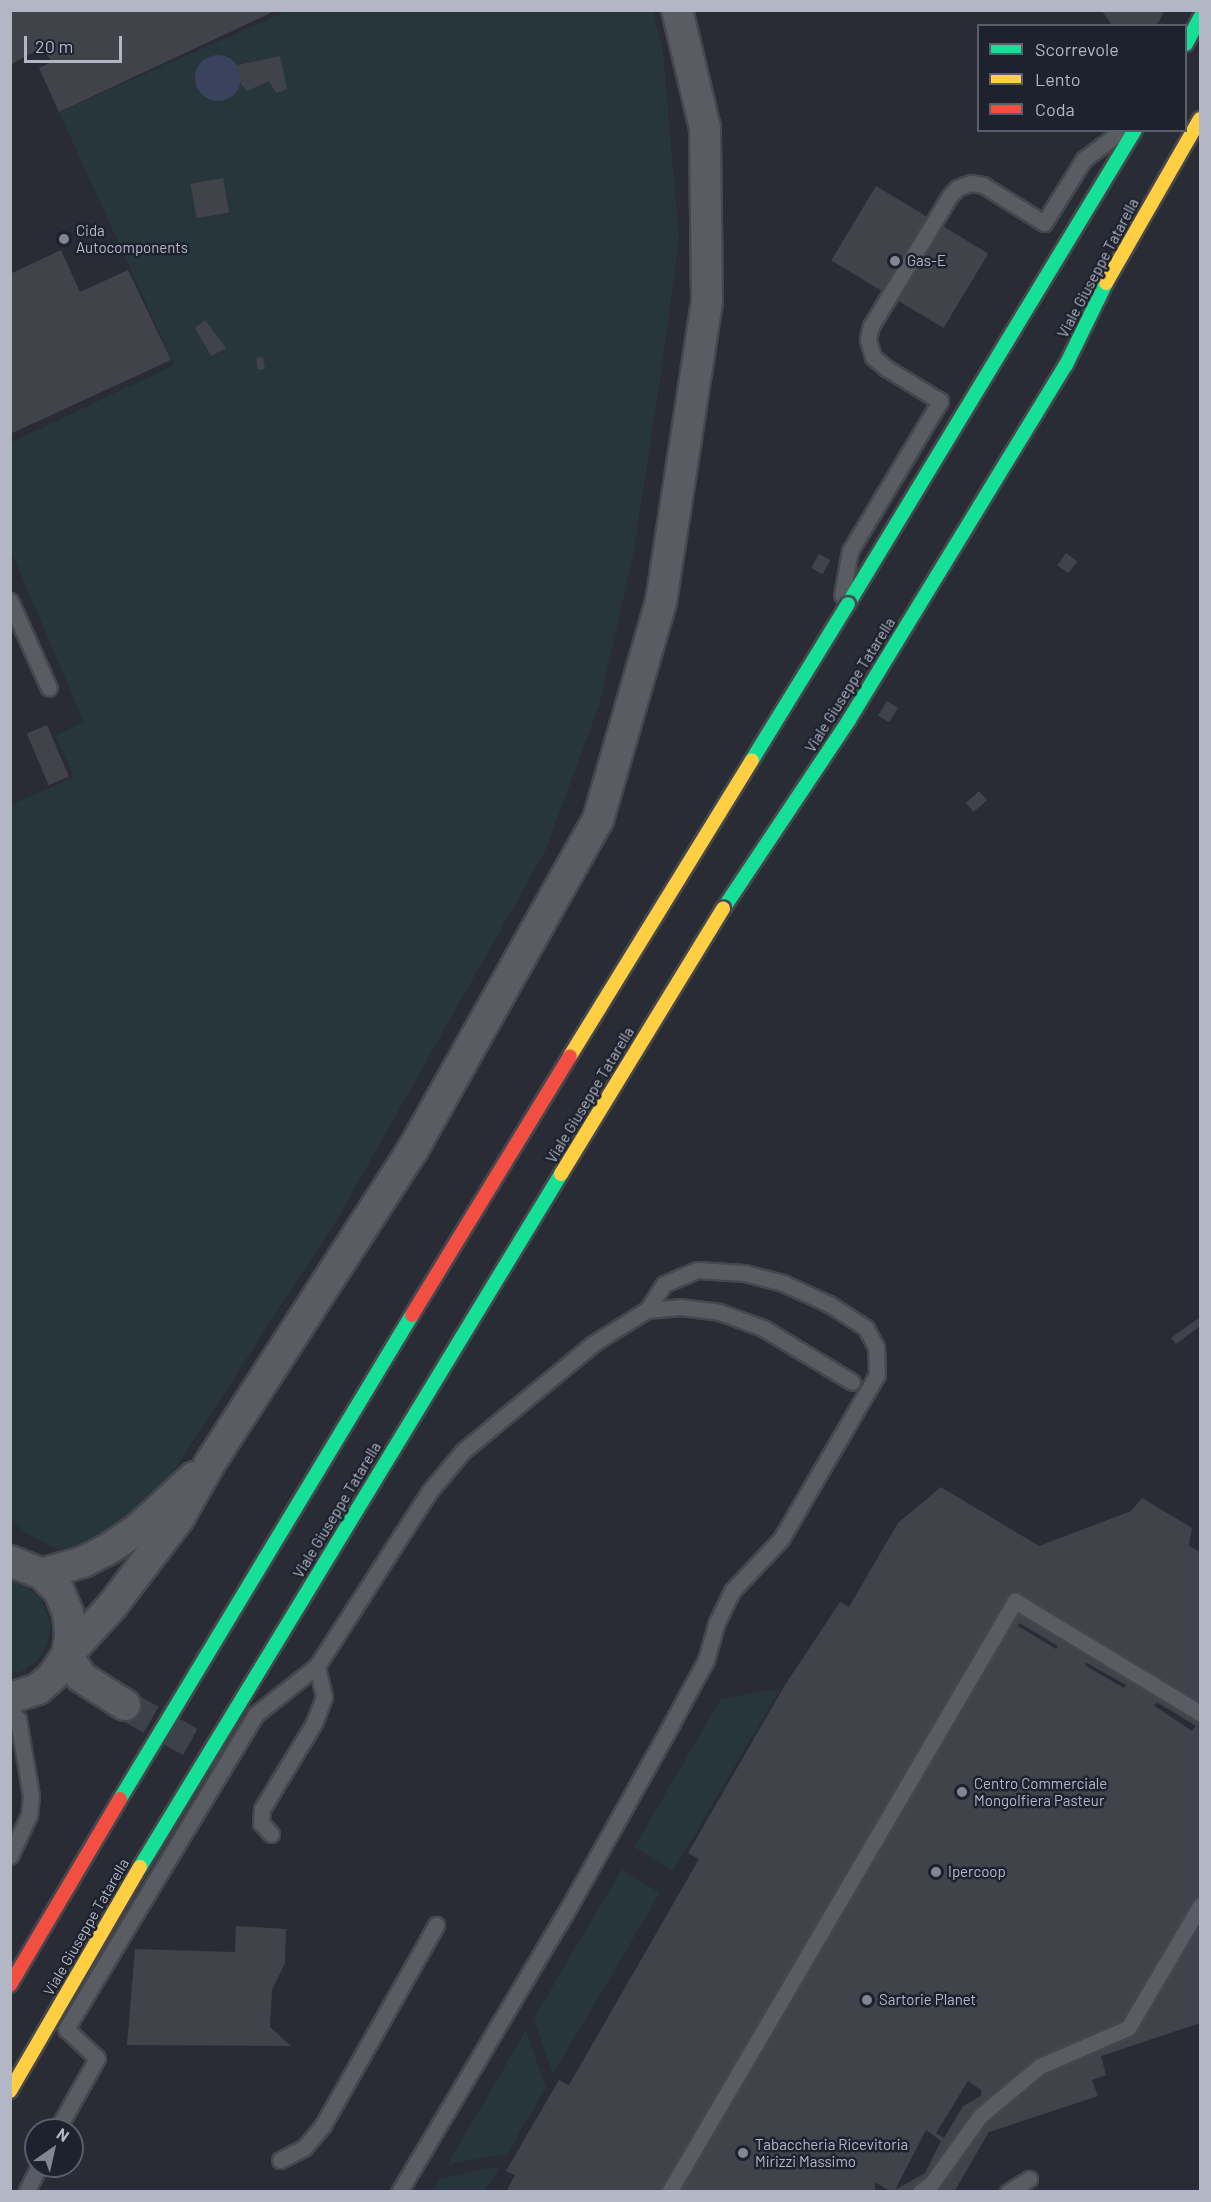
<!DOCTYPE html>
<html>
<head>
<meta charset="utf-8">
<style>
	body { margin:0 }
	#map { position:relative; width:1211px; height:2202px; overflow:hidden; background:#292c34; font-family:Barlow,sans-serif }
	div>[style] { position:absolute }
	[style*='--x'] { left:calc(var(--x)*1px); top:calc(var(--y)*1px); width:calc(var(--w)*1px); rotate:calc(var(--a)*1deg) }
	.green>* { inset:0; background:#27363a }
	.water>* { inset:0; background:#39435d }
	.round { border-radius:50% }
	.building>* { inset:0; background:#41434a; transform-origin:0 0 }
	.street-tunnel>* { height:30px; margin-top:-15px; transform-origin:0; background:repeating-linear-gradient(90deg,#3e414a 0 30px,transparent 0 45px) }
	.roads { filter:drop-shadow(2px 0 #45474d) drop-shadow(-2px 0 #45474d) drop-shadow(0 2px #45474d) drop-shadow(0 -2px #45474d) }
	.lane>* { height:15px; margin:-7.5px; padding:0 7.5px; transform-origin:7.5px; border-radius:7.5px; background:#595c63 }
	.street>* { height:30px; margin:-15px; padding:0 15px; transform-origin:15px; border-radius:15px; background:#595c63 }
	.fast>* { height:14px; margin:-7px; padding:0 7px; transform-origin:7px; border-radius:7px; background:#16e098 }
	.slow>* { height:14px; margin:-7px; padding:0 7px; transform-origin:7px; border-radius:7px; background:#ffcf43 }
	.bridges { filter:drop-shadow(2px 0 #45474d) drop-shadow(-2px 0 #45474d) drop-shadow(0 2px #45474d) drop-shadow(0 -2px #45474d) }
	.fast-bridge>* { height:14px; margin:-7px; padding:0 7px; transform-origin:7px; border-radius:7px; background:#16e098 }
	.slow-bridge>* { height:14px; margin:-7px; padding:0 7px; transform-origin:7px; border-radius:7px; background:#ffcf43 }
	.jam-bridge>* { height:14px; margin:-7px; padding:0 7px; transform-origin:7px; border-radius:7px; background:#f24e42 }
	.dots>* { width:16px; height:16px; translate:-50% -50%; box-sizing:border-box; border:3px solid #1d222e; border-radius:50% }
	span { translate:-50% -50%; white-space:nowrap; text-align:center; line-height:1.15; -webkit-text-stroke:5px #1d222e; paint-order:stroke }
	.poi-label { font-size:15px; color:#b3b7c5 }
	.left { translate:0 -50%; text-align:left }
	.street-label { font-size:15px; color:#b3b7c5 }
	.frame { position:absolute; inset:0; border:12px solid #b3b7c5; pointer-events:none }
	.legend { position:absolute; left:977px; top:24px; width:210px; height:108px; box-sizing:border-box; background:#1d222e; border:2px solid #595e6a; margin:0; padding:8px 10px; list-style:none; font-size:18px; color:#b3b7c5 }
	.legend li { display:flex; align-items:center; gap:12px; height:30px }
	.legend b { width:30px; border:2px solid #595e6a }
	.north { position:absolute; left:24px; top:2118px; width:60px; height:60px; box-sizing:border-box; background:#1d222e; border:2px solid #595e6a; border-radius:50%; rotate:34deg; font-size:16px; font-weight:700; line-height:24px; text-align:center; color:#b3b7c5 }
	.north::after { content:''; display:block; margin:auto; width:21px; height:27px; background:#838692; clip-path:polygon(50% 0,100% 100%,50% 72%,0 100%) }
	.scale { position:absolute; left:24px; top:36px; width:98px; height:27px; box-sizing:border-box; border:3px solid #b3b7c5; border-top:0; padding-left:8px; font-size:18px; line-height:21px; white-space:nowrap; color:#b3b7c5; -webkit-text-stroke:4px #1d222e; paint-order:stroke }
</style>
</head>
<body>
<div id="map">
	<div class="green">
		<div style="clip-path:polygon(287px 11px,653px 11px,663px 52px,679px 239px,662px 367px,633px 556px,599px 706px,545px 851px,339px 1216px,162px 1489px,111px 1537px,70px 1551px,48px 1545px,24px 1532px,11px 1518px,10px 805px,74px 777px,55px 736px,84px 722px,11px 551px,10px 443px,174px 365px,59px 112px)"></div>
		<div style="clip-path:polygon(11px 1580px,26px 1586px,41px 1598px,51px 1624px,48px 1643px,39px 1659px,25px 1670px,11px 1674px)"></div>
		<div style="clip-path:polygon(781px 1688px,673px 1871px,634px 1847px,721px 1699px)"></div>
		<div style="clip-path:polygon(622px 1869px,660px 1893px,553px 2074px,534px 2018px)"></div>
		<div style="clip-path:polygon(526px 2030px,546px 2088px,507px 2154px,448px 2164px)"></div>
		<div style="clip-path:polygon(500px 2166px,485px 2191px,432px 2191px,441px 2178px)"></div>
	</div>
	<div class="water">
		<div class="round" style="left:195px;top:55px;width:46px;height:46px"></div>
	</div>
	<div class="building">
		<div style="clip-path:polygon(10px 10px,277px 10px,59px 112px,39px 68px,51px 62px,43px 47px,10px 65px)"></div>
		<div style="clip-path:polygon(1101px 10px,1165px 10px,1156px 26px,1113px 26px)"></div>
		<div style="clip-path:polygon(280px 56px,287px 89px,276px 93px,269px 81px,247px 91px,241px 84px,238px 65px)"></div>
		<div style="left:223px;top:178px;width:35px;height:33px;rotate:80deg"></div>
		<div style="left:876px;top:186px;width:131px;height:87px;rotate:31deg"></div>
		<div style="clip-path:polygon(61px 250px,80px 292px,128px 270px,171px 360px,10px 434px,10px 274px)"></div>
		<div style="clip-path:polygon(205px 320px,226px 348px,211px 356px,195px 328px)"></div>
		<div style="left:263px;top:357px;width:12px;height:7px;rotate:81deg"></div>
		<div style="left:1066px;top:553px;width:14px;height:15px;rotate:36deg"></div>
		<div style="left:819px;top:554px;width:13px;height:16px;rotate:29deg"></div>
		<div style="left:887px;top:701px;width:13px;height:17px;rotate:32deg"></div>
		<div style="left:47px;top:725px;width:56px;height:22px;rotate:67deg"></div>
		<div style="left:979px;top:791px;width:12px;height:18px;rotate:48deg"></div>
		<div style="clip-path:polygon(1200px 1317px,1200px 1326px,1176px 1344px,1171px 1338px)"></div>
		<div style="clip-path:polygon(evenodd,941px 1487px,1039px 1546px,1131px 1511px,1142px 1498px,1192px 1528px,1189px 1546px,1200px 1552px,1200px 2023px,1101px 2056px,1106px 2075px,1092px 2080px,1098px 2096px,989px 2132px,954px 2192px,891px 2192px,875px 2182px,875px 2192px,506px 2192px,515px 2175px,506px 2171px,559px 2080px,569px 2085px,699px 1859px,688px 1853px,785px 1685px,840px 1602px,849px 1607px,898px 1523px,941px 1487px,1019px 1623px,1058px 1646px,1056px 1649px,1018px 1626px,1019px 1623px,941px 1487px,1085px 1662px,1126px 1685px,1124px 1688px,1086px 1666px,1085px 1662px,941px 1487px,1158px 1703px,1196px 1726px,1192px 1731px,1153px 1705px,1158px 1703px,941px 1487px,968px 2081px,981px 2090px,981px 2096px,963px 2106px,944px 2138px,936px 2133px,968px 2081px,941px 1487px,926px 2130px,941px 2141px,925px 2173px,895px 2190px,926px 2130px)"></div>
		<div style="clip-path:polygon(236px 1926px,286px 1929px,285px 1963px,272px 1990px,270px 2027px,291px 2046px,127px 2045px,135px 1949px,235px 1952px)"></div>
	</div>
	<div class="street-tunnel">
		<div style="--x:125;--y:1705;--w:117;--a:29.6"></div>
	</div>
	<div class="roads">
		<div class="lane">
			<div style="--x:842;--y:595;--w:45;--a:-79.7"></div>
			<div style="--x:850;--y:551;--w:175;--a:-59"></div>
			<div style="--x:940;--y:401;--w:63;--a:-148.6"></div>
			<div style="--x:886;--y:368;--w:17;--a:-140"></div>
			<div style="--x:873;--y:357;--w:19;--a:-106"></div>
			<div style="--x:868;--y:339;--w:13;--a:-77"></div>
			<div style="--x:871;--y:326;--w:151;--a:-58.8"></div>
			<div style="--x:949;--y:197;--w:12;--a:-48"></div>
			<div style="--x:957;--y:188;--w:15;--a:-20"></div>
			<div style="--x:971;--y:183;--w:12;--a:9"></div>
			<div style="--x:983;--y:185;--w:72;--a:31.9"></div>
			<div style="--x:1044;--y:223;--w:75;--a:-58"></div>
			<div style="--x:1084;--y:159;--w:49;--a:-36.6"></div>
			<div style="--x:10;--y:601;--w:95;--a:65.9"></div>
			<div style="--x:10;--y:1711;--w:11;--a:45"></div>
			<div style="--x:18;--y:1719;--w:78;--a:80.4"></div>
			<div style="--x:31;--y:1796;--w:19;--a:96"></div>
			<div style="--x:29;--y:1815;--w:45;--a:114.9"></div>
			<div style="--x:271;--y:1834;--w:15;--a:-132"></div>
			<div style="--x:261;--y:1823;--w:14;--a:-86"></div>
			<div style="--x:262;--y:1809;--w:100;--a:-58.8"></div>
			<div style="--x:314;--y:1723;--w:28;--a:-69"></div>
			<div style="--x:324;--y:1697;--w:32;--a:-103"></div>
			<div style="--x:57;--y:2130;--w:82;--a:-60.9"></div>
			<div style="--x:97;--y:2058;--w:42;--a:-136.9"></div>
			<div style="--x:66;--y:2029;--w:368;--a:-58.9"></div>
			<div style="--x:256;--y:1714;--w:78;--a:-38.2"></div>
			<div style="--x:317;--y:1666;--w:207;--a:-57.2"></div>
			<div style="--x:429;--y:1492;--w:53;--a:-50.3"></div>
			<div style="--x:463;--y:1451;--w:170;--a:-39.5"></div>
			<div style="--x:594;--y:1343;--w:62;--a:-31.9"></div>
			<div style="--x:647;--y:1310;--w:33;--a:-5"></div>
			<div style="--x:680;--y:1307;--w:39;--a:7"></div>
			<div style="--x:719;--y:1312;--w:47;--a:20"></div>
			<div style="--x:763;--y:1328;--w:104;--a:31.2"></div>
			<div style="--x:280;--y:2160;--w:27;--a:-27"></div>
			<div style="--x:304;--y:2148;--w:30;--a:-50"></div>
			<div style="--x:323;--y:2125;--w:230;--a:-60.5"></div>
			<div style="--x:26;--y:2192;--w:29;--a:-63"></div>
			<div style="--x:399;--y:2192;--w:324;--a:-59.2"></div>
			<div style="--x:565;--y:1914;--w:219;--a:-60.7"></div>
			<div style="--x:672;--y:1723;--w:72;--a:-61.6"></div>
			<div style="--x:706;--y:1660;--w:37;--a:-74"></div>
			<div style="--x:716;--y:1624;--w:37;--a:-64"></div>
			<div style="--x:732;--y:1591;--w:71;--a:-46.7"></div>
			<div style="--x:781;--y:1539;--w:190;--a:-59.7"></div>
			<div style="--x:877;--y:1375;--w:28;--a:-92"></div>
			<div style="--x:876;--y:1347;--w:21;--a:-118"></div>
			<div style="--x:866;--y:1328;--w:44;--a:-147"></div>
			<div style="--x:829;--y:1304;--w:51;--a:-155.5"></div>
			<div style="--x:783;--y:1283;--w:40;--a:-165.6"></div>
			<div style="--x:744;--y:1273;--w:47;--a:-176.3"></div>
			<div style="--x:697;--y:1270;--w:36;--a:157"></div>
			<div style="--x:664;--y:1284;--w:31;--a:123"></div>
			<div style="--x:669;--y:2192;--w:685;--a:-59.65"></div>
			<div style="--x:1015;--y:1601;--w:216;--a:31.2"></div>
			<div style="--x:920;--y:2192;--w:14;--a:-36"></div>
			<div style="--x:931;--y:2184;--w:84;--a:-54.2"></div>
			<div style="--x:980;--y:2116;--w:78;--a:-39.8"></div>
			<div style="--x:1040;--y:2066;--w:96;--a:-23.4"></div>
			<div style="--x:1128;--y:2028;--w:142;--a:-59.5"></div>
			<div style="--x:1008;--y:2192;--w:25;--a:-32"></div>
		</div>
		<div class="street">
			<div style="--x:10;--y:1561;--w:35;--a:22"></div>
			<div style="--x:42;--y:1574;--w:24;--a:45"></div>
			<div style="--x:59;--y:1591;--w:24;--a:68"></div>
			<div style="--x:68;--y:1613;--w:23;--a:85"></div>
			<div style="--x:70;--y:1636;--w:19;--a:99"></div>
			<div style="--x:67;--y:1655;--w:25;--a:124"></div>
			<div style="--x:53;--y:1676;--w:20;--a:139"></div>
			<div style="--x:38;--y:1689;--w:29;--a:162"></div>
			<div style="--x:42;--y:1574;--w:43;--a:-16.3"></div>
			<div style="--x:83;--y:1562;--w:30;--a:-27"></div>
			<div style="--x:110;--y:1548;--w:34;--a:-34"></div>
			<div style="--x:138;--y:1529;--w:76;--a:-42.9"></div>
			<div style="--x:125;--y:1705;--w:52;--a:-147.5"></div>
			<div style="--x:81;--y:1677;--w:26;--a:-122"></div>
			<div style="--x:67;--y:1655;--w:67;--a:-47.4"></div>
			<div style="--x:112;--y:1606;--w:111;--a:-52.7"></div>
			<div style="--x:179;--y:1518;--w:63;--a:-60.6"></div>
			<div style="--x:210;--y:1463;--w:372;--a:-57.1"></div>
			<div style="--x:412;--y:1151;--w:380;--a:-60.7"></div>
			<div style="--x:598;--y:820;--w:227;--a:-73.9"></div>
			<div style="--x:661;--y:602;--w:304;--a:-81.3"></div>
			<div style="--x:707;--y:301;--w:173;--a:-90.7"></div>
			<div style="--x:705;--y:128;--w:121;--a:-103.3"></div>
		</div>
		<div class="fast">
			<div style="--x:1186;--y:44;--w:30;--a:-62"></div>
			<div style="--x:848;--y:604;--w:554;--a:-58.81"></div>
			<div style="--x:723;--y:909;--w:227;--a:-56.3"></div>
			<div style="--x:849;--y:720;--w:416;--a:-58.6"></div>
			<div style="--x:1066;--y:365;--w:91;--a:-64"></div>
		</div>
		<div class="slow">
			<div style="--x:1106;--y:283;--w:189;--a:-60.2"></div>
		</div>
	</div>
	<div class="bridges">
		<div class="fast-bridge">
			<div style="--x:752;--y:760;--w:183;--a:-58.4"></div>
			<div style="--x:120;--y:1799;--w:565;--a:-58.9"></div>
			<div style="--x:140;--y:1867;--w:811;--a:-58.72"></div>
		</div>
		<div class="slow-bridge">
			<div style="--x:570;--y:1056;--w:347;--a:-58.4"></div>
			<div style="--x:561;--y:1174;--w:311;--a:-58.6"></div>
			<div style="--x:10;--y:2091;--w:259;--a:-59.9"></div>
		</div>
		<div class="jam-bridge">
			<div style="--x:412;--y:1315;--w:303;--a:-58.6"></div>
			<div style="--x:10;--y:1985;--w:216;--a:-59.4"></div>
		</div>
	</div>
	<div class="dots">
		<div style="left:64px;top:239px;background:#838692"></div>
		<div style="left:895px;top:261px;background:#838692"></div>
		<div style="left:962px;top:1792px;background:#838692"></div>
		<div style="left:936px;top:1872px;background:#838692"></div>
		<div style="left:867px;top:2000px;background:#838692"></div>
		<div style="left:743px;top:2153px;background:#838692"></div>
	</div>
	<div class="poi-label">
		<span class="left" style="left:76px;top:239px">Cida<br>Autocomponents</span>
		<span class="left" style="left:907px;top:261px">Gas-E</span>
		<span class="left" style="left:974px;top:1792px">Centro Commerciale<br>Mongolfiera Pasteur</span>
		<span class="left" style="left:948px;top:1872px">Ipercoop</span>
		<span class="left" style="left:879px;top:2000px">Sartorie Planet</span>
		<span class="left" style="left:755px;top:2153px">Tabaccheria Ricevitoria<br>Mirizzi Massimo</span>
	</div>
	<div class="street-label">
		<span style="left:1098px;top:268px;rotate:-62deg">Viale Giuseppe Tatarella</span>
		<span style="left:850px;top:685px;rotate:-58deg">Viale Giuseppe Tatarella</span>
		<span style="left:590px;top:1095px;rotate:-59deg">Viale Giuseppe Tatarella</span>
		<span style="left:337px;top:1510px;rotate:-59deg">Viale Giuseppe Tatarella</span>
		<span style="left:86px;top:1927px;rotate:-60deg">Viale Giuseppe Tatarella</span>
	</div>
	<div class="frame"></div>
	<ul class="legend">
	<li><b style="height:8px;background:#16e098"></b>Scorrevole</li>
	<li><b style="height:8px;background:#ffcf43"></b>Lento</li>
	<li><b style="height:8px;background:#f24e42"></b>Coda</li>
	</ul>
	<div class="north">N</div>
	<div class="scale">20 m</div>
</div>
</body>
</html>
